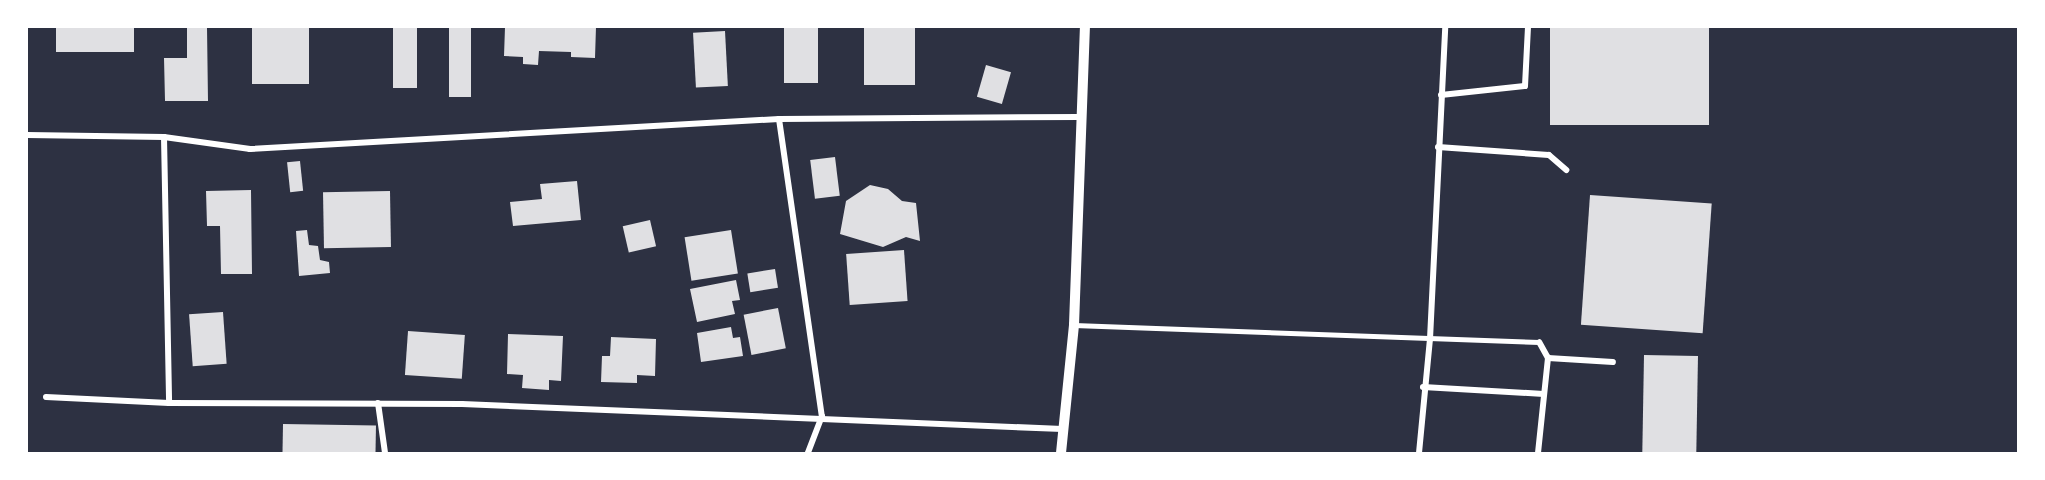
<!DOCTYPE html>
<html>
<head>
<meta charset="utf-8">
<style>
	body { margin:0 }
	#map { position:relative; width:2045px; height:480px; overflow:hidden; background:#2d3142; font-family:Montserrat,sans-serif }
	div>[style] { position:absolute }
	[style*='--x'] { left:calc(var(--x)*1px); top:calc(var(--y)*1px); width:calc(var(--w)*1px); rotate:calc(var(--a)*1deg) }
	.building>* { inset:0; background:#e0e0e3; transform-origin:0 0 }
	.service>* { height:4.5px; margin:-2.25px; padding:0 2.25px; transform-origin:2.25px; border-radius:2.25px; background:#fff }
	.minor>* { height:6px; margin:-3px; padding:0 3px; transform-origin:3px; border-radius:3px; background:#fff }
	.tertiary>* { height:10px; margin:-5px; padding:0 5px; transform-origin:5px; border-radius:5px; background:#fff }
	span { translate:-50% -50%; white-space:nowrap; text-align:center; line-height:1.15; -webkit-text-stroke:6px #fff; paint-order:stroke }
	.frame { position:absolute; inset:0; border:28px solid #fff; pointer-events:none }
</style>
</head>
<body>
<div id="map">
	<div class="building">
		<div style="left:56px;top:27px;width:78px;height:25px"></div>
		<div style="clip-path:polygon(187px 27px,207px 27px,208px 101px,165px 101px,164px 58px,187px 58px)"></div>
		<div style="left:252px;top:27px;width:57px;height:57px"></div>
		<div style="left:393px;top:27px;width:24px;height:61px"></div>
		<div style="left:449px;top:27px;width:22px;height:70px"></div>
		<div style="clip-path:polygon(505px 27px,596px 27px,595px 58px,571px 57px,571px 52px,539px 51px,538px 65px,523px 64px,523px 57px,504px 56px)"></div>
		<div style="left:784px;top:27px;width:34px;height:56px"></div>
		<div style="left:864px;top:27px;width:51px;height:58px"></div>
		<div style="left:1550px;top:27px;width:159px;height:98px"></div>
		<div style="left:725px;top:31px;width:55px;height:32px;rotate:87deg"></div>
		<div style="left:986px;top:65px;width:26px;height:33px;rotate:16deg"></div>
		<div style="left:835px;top:157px;width:39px;height:25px;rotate:83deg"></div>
		<div style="left:300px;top:161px;width:30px;height:13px;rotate:84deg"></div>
		<div style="clip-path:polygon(577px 181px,581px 220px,513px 226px,510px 202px,542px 199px,540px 184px)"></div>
		<div style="clip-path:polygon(870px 185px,888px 189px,902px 201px,916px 203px,920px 241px,906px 237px,883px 247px,840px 234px,846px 201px)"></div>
		<div style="clip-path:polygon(251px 190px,252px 274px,221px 274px,220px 226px,207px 226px,206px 191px)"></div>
		<div style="left:390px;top:191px;width:56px;height:67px;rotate:89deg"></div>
		<div style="left:1590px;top:195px;width:122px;height:130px;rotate:4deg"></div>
		<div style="left:650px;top:220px;width:27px;height:28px;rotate:77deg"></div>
		<div style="clip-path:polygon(307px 230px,309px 245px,318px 246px,320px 260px,329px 262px,330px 273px,299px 276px,296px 231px)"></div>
		<div style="left:731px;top:230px;width:44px;height:47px;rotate:81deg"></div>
		<div style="left:904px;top:250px;width:51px;height:58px;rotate:86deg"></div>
		<div style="left:775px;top:269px;width:19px;height:28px;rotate:81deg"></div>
		<div style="clip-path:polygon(736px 280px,740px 300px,732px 301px,735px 314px,697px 322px,690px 289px)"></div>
		<div style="left:778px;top:308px;width:41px;height:35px;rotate:79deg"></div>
		<div style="left:223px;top:312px;width:52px;height:34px;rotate:86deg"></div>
		<div style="clip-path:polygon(731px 327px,733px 338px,740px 337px,743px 356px,701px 362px,697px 333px)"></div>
		<div style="left:408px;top:331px;width:57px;height:44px;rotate:4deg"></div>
		<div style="clip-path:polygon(508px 334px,563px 336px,561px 381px,549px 380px,549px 390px,522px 388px,523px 375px,507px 374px)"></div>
		<div style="clip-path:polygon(611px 337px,656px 339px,655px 376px,637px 375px,637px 383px,601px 382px,602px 356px,610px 356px)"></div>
		<div style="left:1644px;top:355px;width:54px;height:98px;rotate:1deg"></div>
		<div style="left:283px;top:424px;width:93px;height:29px;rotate:1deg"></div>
	</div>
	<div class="service">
		<div style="--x:1074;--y:325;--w:465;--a:2.1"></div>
	</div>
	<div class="minor">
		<div style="--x:1441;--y:95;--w:84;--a:-6.1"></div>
		<div style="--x:1525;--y:86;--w:59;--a:-87.1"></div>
		<div style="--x:779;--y:119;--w:300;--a:81.8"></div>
		<div style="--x:822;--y:416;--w:40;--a:111"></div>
		<div style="--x:27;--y:135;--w:137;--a:0.8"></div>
		<div style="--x:164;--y:137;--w:87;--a:7.9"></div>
		<div style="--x:250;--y:149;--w:530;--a:-3.25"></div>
		<div style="--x:779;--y:119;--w:301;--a:-0.4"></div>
		<div style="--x:164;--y:137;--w:266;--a:88.9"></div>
		<div style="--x:1438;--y:147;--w:111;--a:4.1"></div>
		<div style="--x:1549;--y:155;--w:23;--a:41"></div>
		<div style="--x:1548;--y:358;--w:65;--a:3.5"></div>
		<div style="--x:1423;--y:387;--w:121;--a:3.3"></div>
		<div style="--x:46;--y:397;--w:123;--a:2.8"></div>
		<div style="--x:169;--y:403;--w:293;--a:0.2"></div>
		<div style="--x:462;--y:404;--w:601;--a:2.39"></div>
		<div style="--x:378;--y:403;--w:50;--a:82"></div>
		<div style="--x:1419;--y:453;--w:115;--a:-84.5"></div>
		<div style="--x:1430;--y:339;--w:312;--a:-87.2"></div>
		<div style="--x:1538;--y:453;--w:96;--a:-84"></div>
		<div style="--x:1548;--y:358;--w:18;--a:-119"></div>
	</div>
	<div class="tertiary">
		<div style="--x:1061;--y:453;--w:129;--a:-84.2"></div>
		<div style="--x:1074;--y:325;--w:298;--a:-87.9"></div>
	</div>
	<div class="frame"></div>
</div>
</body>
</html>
